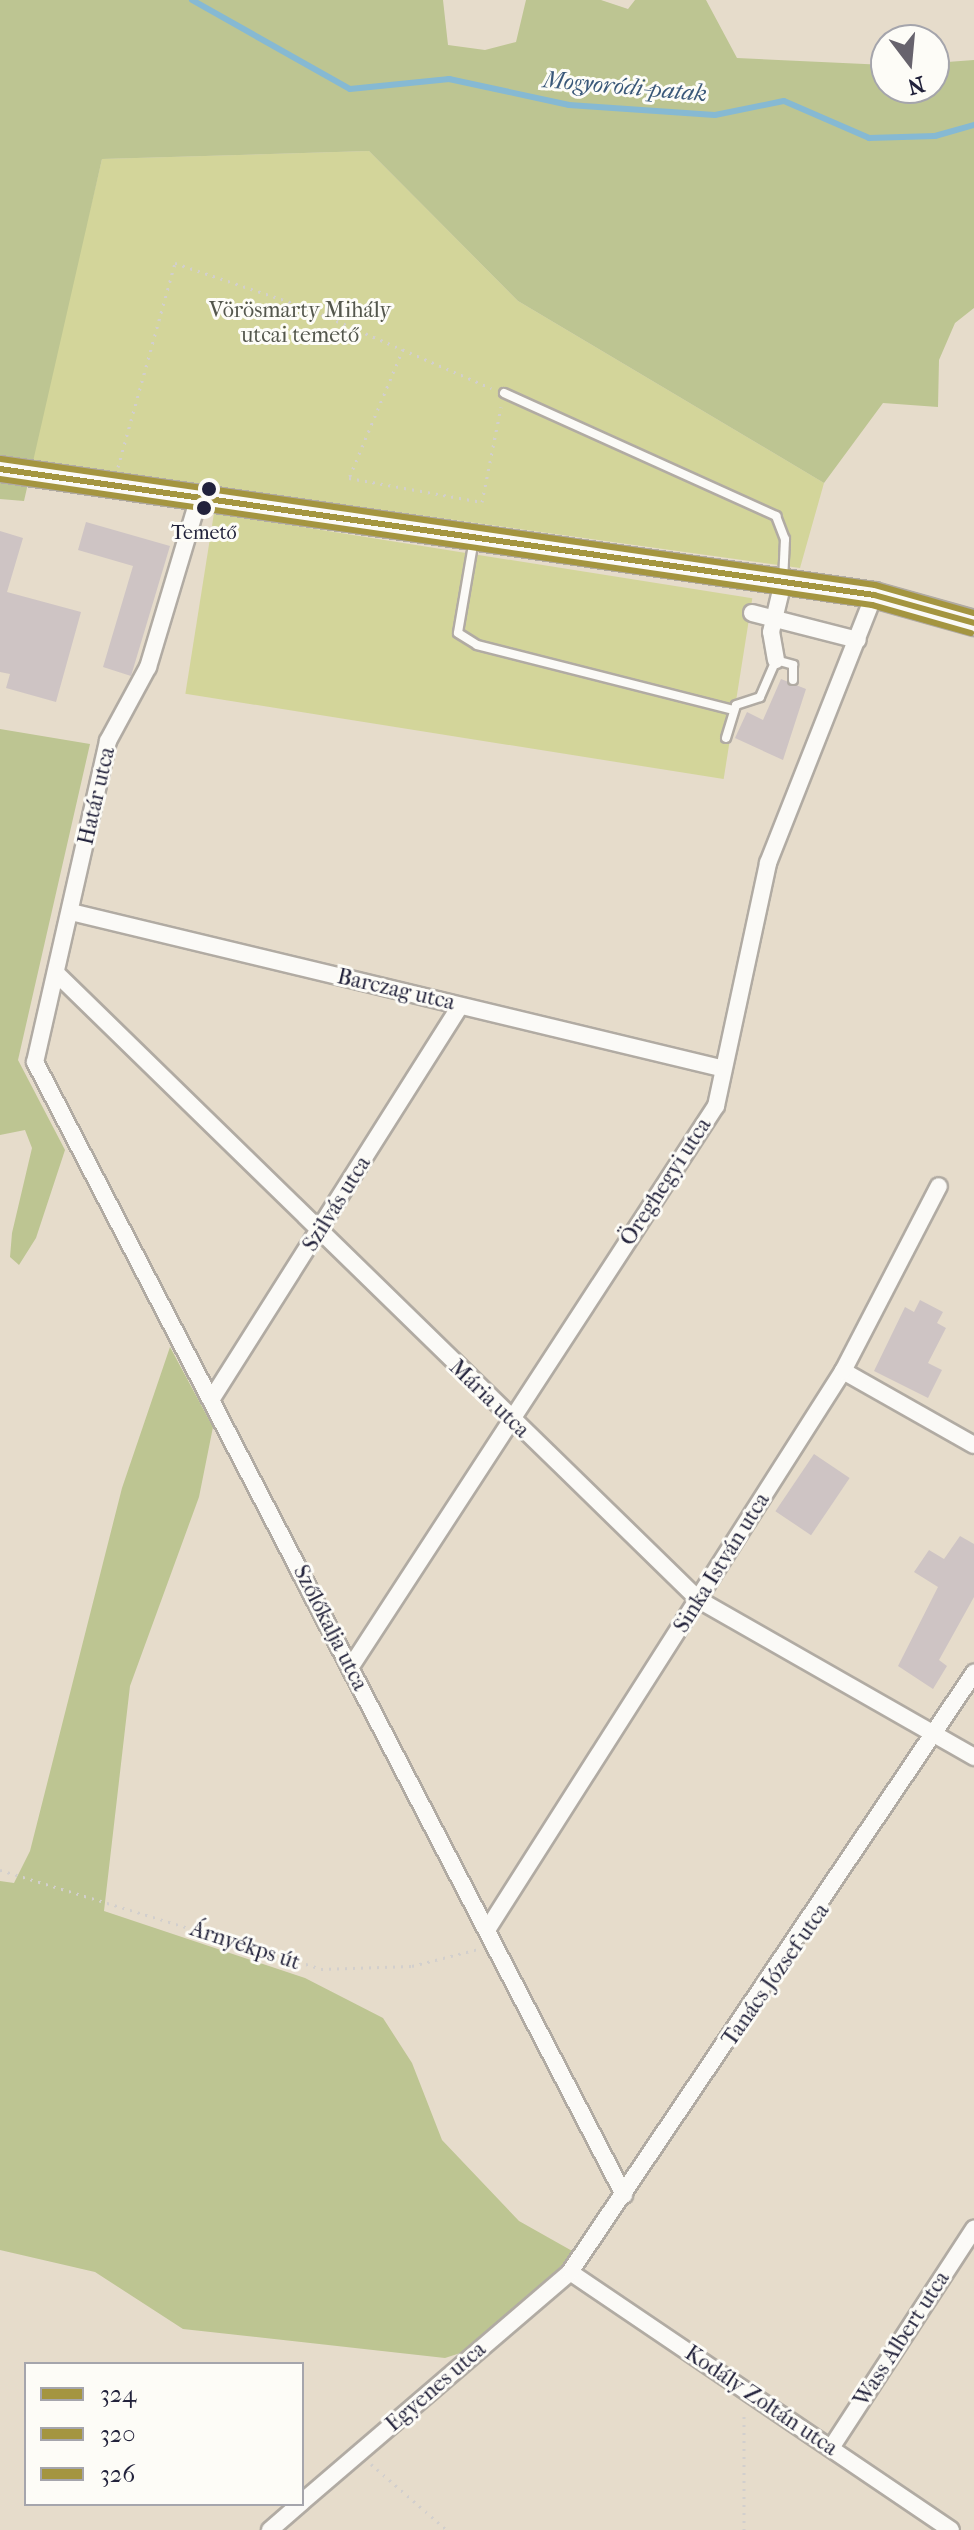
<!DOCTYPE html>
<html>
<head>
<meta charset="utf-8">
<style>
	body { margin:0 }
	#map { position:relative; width:974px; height:2530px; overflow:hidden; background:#e6dccb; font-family:"IM FELL French Canon",serif }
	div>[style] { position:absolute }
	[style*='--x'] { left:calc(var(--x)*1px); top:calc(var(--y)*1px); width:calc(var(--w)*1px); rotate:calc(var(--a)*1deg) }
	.green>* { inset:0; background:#d3d59a; transform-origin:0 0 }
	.forest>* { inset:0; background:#bdc592 }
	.stream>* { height:6px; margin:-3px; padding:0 3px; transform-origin:3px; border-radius:3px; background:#86b9d3 }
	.building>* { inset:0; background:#cec4c4; transform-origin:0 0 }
	.path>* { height:3px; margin-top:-1.5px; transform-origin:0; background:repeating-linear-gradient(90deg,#d2cfcd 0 2px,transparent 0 8px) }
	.roads { filter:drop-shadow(2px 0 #b1aba3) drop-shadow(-2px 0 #b1aba3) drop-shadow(0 2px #b1aba3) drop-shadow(0 -2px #b1aba3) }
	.lane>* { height:8px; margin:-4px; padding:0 4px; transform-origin:4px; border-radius:4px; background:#fbfaf7 }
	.street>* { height:16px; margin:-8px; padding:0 8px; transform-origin:8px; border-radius:8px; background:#fbfaf7 }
	.secondary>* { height:24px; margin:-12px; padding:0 12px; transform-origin:12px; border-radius:12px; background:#fbfaf7 }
	.bus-1>* { height:6px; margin:-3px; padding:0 3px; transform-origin:3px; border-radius:3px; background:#a49540 }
	.bus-2>* { height:6px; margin:-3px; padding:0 3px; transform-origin:3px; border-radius:3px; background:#a49540 }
	.bus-3>* { height:6px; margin:-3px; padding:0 3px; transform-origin:3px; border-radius:3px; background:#a49540 }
	.dots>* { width:22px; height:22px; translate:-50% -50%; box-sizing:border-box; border:4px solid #fdfcf7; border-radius:50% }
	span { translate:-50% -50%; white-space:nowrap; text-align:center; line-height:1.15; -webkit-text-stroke:6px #fdfcf7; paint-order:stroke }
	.bus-label { font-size:20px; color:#22223b }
	.park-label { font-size:22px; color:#53564c }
	.street-label { font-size:22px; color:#22223b }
	.water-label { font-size:24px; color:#3a5879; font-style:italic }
	.legend { position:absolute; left:24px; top:2362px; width:280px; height:144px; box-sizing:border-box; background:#fdfcf7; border:2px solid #a5a5ac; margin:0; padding:10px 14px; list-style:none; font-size:24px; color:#22223b }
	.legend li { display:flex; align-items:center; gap:16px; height:40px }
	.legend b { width:40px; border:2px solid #a5a5ac }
	.north { position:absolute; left:870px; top:24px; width:80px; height:80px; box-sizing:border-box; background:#fdfcf7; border:2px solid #a5a5ac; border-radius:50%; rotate:164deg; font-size:22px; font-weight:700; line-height:32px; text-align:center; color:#22223b }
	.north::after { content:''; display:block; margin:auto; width:28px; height:36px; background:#67636d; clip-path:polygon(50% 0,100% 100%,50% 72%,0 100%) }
</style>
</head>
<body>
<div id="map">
	<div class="green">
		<div style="clip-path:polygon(369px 151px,518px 301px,824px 483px,800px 568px,30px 461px,102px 159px)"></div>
		<div style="left:214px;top:513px;width:545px;height:183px;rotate:9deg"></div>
	</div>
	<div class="forest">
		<div style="clip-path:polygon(0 0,443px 0,448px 45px,485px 50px,516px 42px,526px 0,601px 0,628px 9px,635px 0,706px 0,737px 58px,886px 65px,886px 88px,934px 88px,934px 63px,974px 60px,974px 308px,955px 323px,939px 360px,938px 407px,883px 403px,824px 483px,518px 301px,369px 151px,102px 159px,24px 501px,0 499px)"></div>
		<div style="clip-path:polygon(0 729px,90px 744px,18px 1060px,65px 1150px,36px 1238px,19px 1265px,10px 1257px,12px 1233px,32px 1148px,25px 1130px,0 1135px)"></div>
		<div style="clip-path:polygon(170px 1347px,213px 1427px,199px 1497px,130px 1686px,104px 1911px,305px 1978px,383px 2018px,412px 2063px,442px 2140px,519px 2221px,574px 2252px,488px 2344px,445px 2358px,183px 2329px,95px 2272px,0 2250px,0 1881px,14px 1883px,30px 1851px,122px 1488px)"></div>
	</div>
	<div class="stream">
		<div style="--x:192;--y:0;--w:181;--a:29.4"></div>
		<div style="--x:350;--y:89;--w:100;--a:-5.8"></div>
		<div style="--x:449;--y:79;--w:123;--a:12.2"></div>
		<div style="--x:569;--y:105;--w:146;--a:3.9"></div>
		<div style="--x:715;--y:115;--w:70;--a:-11.5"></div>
		<div style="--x:784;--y:101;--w:93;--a:23.5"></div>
		<div style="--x:869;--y:138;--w:66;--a:-1.7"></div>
		<div style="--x:935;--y:136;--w:41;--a:-15.8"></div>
	</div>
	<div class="building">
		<div style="clip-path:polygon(86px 522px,170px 546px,131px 676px,103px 667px,133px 566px,78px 550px)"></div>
		<div style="clip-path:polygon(0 531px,23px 538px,7px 592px,81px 612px,56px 702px,6px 688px,10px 674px,0 672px)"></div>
		<div style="clip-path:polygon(781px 679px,806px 689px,783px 760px,735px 738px,747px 712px,763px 720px)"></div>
		<div style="clip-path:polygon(920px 1300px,943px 1312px,937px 1323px,946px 1328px,928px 1363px,942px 1370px,928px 1398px,874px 1371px,905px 1307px,914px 1312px)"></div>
		<div style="left:814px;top:1454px;width:43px;height:69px;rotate:34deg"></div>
		<div style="clip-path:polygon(960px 1536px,974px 1544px,974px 1597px,939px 1660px,947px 1666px,933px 1689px,898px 1666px,938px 1587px,914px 1572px,929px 1550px,944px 1559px)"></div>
	</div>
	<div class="path">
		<div style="--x:403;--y:349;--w:140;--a:112.7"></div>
		<div style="--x:349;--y:478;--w:135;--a:10.2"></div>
		<div style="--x:482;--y:502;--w:97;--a:-78.7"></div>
		<div style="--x:118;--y:467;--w:212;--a:-74.4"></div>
		<div style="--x:175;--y:263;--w:139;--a:18.8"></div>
		<div style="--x:307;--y:308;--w:201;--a:23.5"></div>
		<div style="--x:0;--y:1870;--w:336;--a:17.1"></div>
		<div style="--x:321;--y:1969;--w:91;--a:-1.9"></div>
		<div style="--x:412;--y:1966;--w:68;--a:-14.4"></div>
		<div style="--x:371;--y:2464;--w:101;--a:41"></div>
		<div style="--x:744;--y:2530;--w:119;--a:-90"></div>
	</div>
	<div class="roads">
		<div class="lane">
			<div style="--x:504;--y:393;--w:299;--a:24.3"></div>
			<div style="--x:776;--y:516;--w:25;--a:69"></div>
			<div style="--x:785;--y:539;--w:42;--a:92.7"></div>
			<div style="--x:474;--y:539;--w:95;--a:99.7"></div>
			<div style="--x:458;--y:633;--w:22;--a:32"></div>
			<div style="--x:477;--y:645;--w:265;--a:14.2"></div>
			<div style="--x:726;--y:738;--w:34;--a:-73"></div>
			<div style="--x:736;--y:705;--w:25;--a:-18"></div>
			<div style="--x:760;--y:697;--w:40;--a:-66.6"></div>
			<div style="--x:776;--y:660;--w:18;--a:16"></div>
			<div style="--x:793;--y:665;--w:15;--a:90"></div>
		</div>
		<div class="street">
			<div style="--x:200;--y:494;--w:181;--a:106.7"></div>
			<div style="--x:148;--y:667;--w:84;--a:118.4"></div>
			<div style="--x:108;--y:741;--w:329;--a:102.8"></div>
			<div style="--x:35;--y:1062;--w:1277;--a:62.53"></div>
			<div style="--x:752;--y:613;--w:109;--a:14.3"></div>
			<div style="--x:776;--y:660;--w:28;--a:-100"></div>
			<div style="--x:771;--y:632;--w:51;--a:-76.5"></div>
			<div style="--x:71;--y:912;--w:668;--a:13.5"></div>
			<div style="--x:56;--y:973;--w:898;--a:44.28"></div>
			<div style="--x:699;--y:1600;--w:317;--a:29.7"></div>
			<div style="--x:843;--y:1371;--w:150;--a:29.5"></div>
			<div style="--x:211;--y:1400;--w:466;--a:-57.7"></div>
			<div style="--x:350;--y:1668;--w:671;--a:-56.93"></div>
			<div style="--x:716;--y:1106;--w:249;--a:-77.9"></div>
			<div style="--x:768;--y:863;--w:288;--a:-68.4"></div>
			<div style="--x:487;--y:1930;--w:663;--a:-57.51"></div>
			<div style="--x:843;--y:1371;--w:208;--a:-62.6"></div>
			<div style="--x:570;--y:2272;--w:460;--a:34.1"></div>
			<div style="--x:831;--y:2448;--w:262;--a:-56.9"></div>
			<div style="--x:302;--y:2502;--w:353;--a:-40.6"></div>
			<div style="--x:570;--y:2272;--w:723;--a:-56"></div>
			<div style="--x:270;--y:2530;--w:40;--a:-41"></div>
		</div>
		<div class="secondary">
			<div style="--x:0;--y:469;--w:883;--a:8.2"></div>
			<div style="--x:874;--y:595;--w:104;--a:15.6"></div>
		</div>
	</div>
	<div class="bus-1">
		<div style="--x:0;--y:469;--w:883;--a:8.2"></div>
		<div style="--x:874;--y:595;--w:104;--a:15.6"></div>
	</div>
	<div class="bus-2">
		<div style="--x:0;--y:479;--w:881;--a:8.22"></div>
		<div style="--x:872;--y:605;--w:103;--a:15.8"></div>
	</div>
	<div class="bus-3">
		<div style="--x:1;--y:459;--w:883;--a:8.2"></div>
		<div style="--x:875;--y:585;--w:103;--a:15.8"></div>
	</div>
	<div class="dots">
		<div style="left:209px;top:489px;background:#22223b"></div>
		<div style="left:204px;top:508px;background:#22223b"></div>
	</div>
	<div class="bus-label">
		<span style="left:204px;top:532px">Temető</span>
	</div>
	<div class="park-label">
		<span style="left:300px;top:323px">Vörösmarty Mihály<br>utcai temető</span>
	</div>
	<div class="street-label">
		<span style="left:97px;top:796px;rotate:-77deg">Határ utca</span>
		<span style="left:396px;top:990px;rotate:13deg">Barczag utca</span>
		<span style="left:666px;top:1182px;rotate:-57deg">Öreghegyi utca</span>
		<span style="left:337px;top:1204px;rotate:-58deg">Szilvás utca</span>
		<span style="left:489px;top:1399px;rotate:44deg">Mária utca</span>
		<span style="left:722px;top:1563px;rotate:-58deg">Sinka István utca</span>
		<span style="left:330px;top:1628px;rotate:63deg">Szőlőkalja utca</span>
		<span style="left:245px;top:1946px;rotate:18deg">Árnyékps út</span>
		<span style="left:776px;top:1975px;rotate:-55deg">Tanács József utca</span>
		<span style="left:902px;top:2339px;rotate:-57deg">Wass Albert utca</span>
		<span style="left:436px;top:2387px;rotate:-41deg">Egyenes utca</span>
		<span style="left:761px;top:2401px;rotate:34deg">Kodály Zoltán utca</span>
	</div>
	<div class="water-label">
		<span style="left:625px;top:87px;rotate:5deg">Mogyoródi-patak</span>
	</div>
	<ul class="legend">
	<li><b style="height:10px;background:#a49540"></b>324</li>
	<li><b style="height:10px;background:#a49540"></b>320</li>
	<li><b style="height:10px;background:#a49540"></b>326</li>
	</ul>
	<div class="north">N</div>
</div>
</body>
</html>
